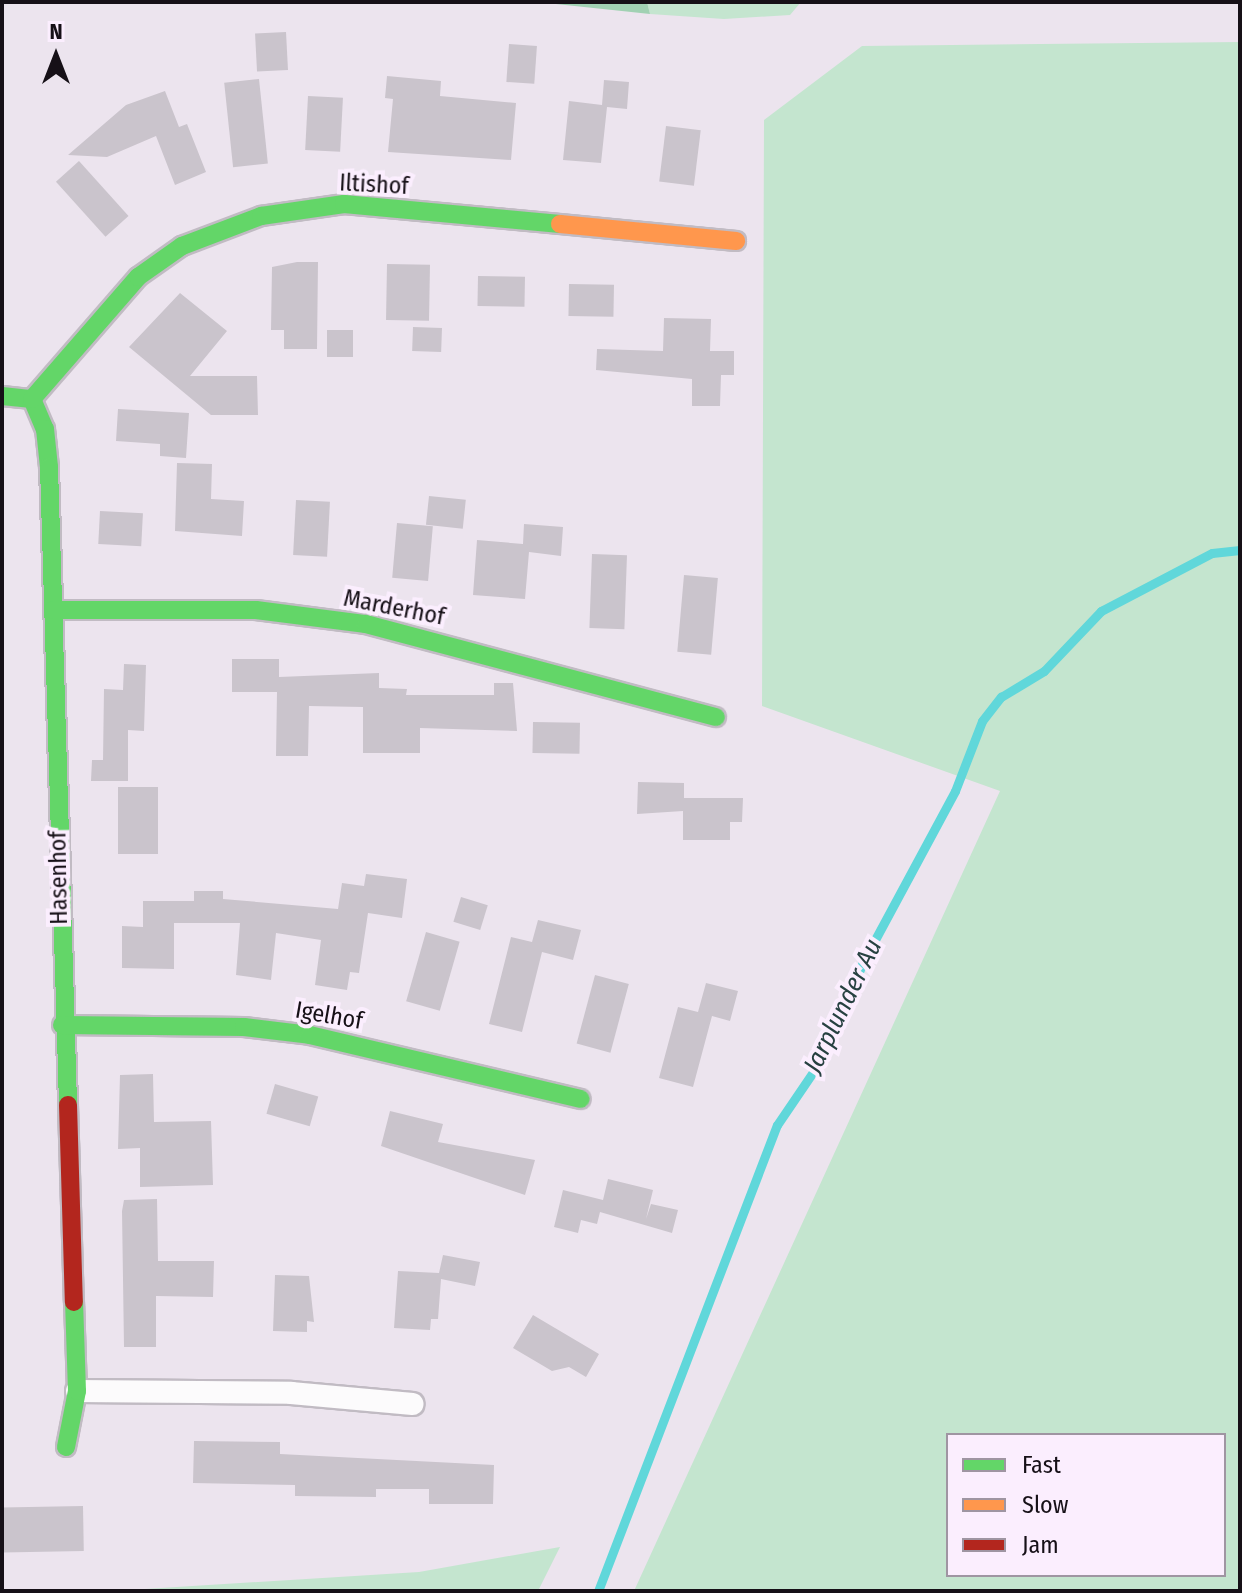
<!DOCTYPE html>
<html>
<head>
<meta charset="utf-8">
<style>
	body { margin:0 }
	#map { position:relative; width:1242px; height:1593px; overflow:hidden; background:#ece4ee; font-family:"Fira Sans Condensed",sans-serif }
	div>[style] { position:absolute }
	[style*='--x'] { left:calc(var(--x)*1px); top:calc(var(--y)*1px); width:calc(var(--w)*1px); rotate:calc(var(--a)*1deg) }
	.green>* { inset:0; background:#c4e5cf }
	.forest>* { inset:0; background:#a1d1b3 }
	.stream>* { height:9px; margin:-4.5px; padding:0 4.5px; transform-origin:4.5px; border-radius:4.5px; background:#60d7da }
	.building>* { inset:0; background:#cac4cc; transform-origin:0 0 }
	.roads { filter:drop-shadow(2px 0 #c1bbc3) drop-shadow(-2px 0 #c1bbc3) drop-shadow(0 2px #c1bbc3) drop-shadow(0 -2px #c1bbc3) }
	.street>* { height:22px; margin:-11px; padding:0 11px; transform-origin:11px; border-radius:11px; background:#fcfbfc }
	.fast>* { height:18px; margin:-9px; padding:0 9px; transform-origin:9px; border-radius:9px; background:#63d668 }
	.slow>* { height:18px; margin:-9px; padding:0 9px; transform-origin:9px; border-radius:9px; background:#ff974d }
	.jam>* { height:18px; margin:-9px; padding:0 9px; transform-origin:9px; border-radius:9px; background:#b3261e }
	span { translate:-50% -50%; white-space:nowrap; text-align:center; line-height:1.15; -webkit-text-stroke:8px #fbeefe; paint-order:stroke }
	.street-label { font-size:24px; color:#161017 }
	.water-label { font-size:26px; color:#274141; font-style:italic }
	.frame { position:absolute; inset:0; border:4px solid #161017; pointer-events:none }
	.legend { position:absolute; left:946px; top:1433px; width:280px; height:144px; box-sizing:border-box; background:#fbeefe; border:2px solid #9f95a2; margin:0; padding:10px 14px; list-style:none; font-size:24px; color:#161017 }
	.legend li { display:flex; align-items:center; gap:16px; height:40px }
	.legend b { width:40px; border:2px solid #9f95a2 }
	.north { position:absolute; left:16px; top:16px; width:80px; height:80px; -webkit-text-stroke:6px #fbeefe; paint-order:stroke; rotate:0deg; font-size:22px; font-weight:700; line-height:32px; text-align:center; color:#161017 }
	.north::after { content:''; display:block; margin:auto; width:28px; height:36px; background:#161017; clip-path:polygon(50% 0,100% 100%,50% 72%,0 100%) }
</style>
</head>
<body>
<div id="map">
	<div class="green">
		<div style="clip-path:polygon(647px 2px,801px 2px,790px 15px,724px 19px,650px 14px)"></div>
		<div style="clip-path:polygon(evenodd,1240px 42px,1240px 1591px,634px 1591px,1000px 791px,762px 706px,764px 120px,862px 46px,1240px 42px,948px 1435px,1224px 1435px,1224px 1575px,948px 1575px,948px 1435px)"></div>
		<div style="clip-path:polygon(560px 1547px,538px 1591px,113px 1591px,419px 1572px)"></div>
	</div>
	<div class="forest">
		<div style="clip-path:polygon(537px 2px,647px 2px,650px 14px)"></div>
	</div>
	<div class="stream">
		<div style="--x:598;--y:1591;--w:499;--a:-69"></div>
		<div style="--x:777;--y:1125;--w:87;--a:-55.8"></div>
		<div style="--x:826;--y:1053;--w:98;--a:-67.9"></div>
		<div style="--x:863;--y:962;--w:194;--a:-61.7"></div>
		<div style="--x:955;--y:791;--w:75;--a:-68.9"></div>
		<div style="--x:982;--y:721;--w:31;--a:-52"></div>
		<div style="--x:1001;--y:697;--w:50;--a:-31.2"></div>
		<div style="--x:1044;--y:671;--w:83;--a:-46.5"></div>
		<div style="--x:1101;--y:611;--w:125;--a:-27.6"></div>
		<div style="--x:1212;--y:553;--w:28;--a:-6"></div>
	</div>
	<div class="building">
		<div style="left:286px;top:32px;width:38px;height:31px;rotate:87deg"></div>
		<div style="left:509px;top:44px;width:28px;height:38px;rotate:4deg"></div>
		<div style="clip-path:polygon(387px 76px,441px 81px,440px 96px,516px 103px,511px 160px,388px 152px,393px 99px,385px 98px)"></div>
		<div style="left:259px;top:79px;width:85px;height:35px;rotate:84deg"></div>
		<div style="clip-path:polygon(604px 80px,629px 82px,627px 109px,607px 107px,601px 163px,563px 160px,569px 101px,602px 105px)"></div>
		<div style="clip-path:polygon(165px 91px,179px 127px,187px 124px,206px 172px,175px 185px,156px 136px,107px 157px,68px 155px,126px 105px)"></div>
		<div style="left:308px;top:96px;width:35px;height:54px;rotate:3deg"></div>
		<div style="left:666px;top:126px;width:35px;height:56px;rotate:7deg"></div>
		<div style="left:79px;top:161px;width:74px;height:31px;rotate:48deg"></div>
		<div style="clip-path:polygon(297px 262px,318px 262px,317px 349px,284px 349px,284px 330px,271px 330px,272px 267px)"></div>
		<div style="left:387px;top:264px;width:43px;height:56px;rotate:1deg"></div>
		<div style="left:478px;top:276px;width:47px;height:30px;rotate:1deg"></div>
		<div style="left:569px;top:284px;width:45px;height:32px;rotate:1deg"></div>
		<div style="clip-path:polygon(180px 293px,227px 331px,190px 376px,257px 376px,258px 415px,211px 415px,129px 347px)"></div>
		<div style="clip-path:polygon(664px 318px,711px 319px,710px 351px,734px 351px,734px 375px,721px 375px,720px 406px,692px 406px,692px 379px,596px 370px,597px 349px,663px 351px)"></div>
		<div style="left:413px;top:327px;width:29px;height:24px;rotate:2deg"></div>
		<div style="left:327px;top:330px;width:26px;height:27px"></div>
		<div style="clip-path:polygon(118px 409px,189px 413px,186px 458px,160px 456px,160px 444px,116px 441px)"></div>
		<div style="clip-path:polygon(177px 463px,212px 464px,211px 499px,244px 501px,242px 536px,175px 531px)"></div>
		<div style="left:429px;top:496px;width:37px;height:29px;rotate:6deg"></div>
		<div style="left:296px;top:500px;width:34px;height:55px;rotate:3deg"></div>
		<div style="left:100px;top:511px;width:43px;height:33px;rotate:3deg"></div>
		<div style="left:397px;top:523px;width:36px;height:55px;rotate:5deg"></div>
		<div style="clip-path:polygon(524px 524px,563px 527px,561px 556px,529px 552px,525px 599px,473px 595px,477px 540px,523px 544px)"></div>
		<div style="left:592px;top:554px;width:35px;height:74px;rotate:2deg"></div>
		<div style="left:684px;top:575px;width:34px;height:77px;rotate:5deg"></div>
		<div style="clip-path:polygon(232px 659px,279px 659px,279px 677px,379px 673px,379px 688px,407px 689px,406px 695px,494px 695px,494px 683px,513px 683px,517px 731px,420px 728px,420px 753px,363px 753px,363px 707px,309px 706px,308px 756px,276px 756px,277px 692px,232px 692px)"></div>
		<div style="clip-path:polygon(124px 664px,146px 665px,144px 731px,128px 730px,128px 781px,91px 781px,92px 760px,103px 760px,104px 689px,123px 690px)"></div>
		<div style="left:533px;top:722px;width:47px;height:31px;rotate:1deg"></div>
		<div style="clip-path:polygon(638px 782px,684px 783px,684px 798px,743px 798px,742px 822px,730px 822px,730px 840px,683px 840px,683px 811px,637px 814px)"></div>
		<div style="left:118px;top:787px;width:40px;height:67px"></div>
		<div style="clip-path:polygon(366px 874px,407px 879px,402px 918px,368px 913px,359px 973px,350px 972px,347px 990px,315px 985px,321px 940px,276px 933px,271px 980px,236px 975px,240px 923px,174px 923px,174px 969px,122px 968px,122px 926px,143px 927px,143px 901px,194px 901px,194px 891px,223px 891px,223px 899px,338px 909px,342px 883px,364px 886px)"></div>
		<div style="left:461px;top:897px;width:28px;height:26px;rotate:17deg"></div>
		<div style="clip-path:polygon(538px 920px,581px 930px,573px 960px,542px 952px,522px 1032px,489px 1024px,511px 937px,532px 942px)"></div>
		<div style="left:426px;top:932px;width:35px;height:72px;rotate:16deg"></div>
		<div style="left:595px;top:975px;width:35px;height:71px;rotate:15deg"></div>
		<div style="clip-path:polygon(706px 983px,738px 991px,730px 1021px,712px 1016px,693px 1087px,659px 1078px,678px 1007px,698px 1012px)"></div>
		<div style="clip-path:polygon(153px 1074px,154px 1122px,211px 1121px,213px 1185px,140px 1187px,140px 1148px,118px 1149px,120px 1075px)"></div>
		<div style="left:275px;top:1084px;width:45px;height:31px;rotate:16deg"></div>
		<div style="clip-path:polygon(390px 1111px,443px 1124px,438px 1142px,535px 1160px,525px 1195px,381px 1146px)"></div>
		<div style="clip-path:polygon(608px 1179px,653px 1190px,646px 1219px,651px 1204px,678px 1210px,672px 1233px,600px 1212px,597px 1224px,581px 1220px,578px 1233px,554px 1227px,563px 1190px,603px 1200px)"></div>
		<div style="clip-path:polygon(157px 1199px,158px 1261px,214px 1261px,213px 1297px,156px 1296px,156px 1347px,124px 1347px,122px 1211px,124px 1200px)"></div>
		<div style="clip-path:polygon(443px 1255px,480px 1262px,475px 1286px,441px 1279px,438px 1319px,431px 1319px,430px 1330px,394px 1328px,398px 1271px,439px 1273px)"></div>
		<div style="clip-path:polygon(275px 1275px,309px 1276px,314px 1322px,307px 1321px,307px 1332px,273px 1331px)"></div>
		<div style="clip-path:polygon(533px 1315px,599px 1354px,586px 1377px,569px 1367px,552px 1371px,513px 1348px)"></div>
		<div style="clip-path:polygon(194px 1441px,280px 1442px,280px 1454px,494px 1465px,493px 1504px,429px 1504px,429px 1489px,376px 1489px,376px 1497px,295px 1496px,295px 1485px,193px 1483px)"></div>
		<div style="left:83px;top:1506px;width:45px;height:81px;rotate:89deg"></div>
	</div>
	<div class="roads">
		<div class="street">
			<div style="--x:77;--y:1391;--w:214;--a:0.5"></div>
			<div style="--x:291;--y:1393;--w:122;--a:5.2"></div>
		</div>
		<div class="fast">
			<div style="--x:2;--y:396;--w:30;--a:6"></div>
			<div style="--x:32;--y:399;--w:33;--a:67"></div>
			<div style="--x:45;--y:429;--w:38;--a:84"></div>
			<div style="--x:49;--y:467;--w:638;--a:88.29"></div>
			<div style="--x:32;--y:399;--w:162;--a:-49"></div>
			<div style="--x:138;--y:277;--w:54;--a:-35.2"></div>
			<div style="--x:182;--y:246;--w:85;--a:-20.8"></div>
			<div style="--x:261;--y:216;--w:84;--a:-8.2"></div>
			<div style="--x:344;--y:204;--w:217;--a:5.3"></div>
			<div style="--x:53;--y:610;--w:203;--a:0"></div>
			<div style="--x:256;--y:610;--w:111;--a:7.3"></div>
			<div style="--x:366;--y:624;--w:362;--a:14.9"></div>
			<div style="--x:62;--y:1025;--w:182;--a:0.6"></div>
			<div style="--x:244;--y:1027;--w:66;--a:6.9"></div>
			<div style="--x:310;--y:1035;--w:278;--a:13.3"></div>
			<div style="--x:66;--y:1447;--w:57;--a:-78.9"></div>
			<div style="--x:77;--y:1391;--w:89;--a:-91.9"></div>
		</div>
		<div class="slow">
			<div style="--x:560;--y:224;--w:177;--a:5.5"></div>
		</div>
		<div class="jam">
			<div style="--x:68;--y:1105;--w:197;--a:88.3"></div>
		</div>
	</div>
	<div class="street-label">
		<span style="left:374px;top:185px;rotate:3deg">Iltishof</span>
		<span style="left:394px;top:608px;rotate:11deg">Marderhof</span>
		<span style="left:59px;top:878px;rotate:-91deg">Hasenhof</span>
		<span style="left:329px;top:1016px;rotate:10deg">Igelhof</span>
	</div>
	<div class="water-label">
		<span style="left:843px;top:1006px;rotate:-64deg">Jarplunder Au</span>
	</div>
	<div class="frame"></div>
	<ul class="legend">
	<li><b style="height:10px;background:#63d668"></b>Fast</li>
	<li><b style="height:10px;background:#ff974d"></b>Slow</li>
	<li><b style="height:10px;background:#b3261e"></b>Jam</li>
	</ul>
	<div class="north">N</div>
</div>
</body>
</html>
